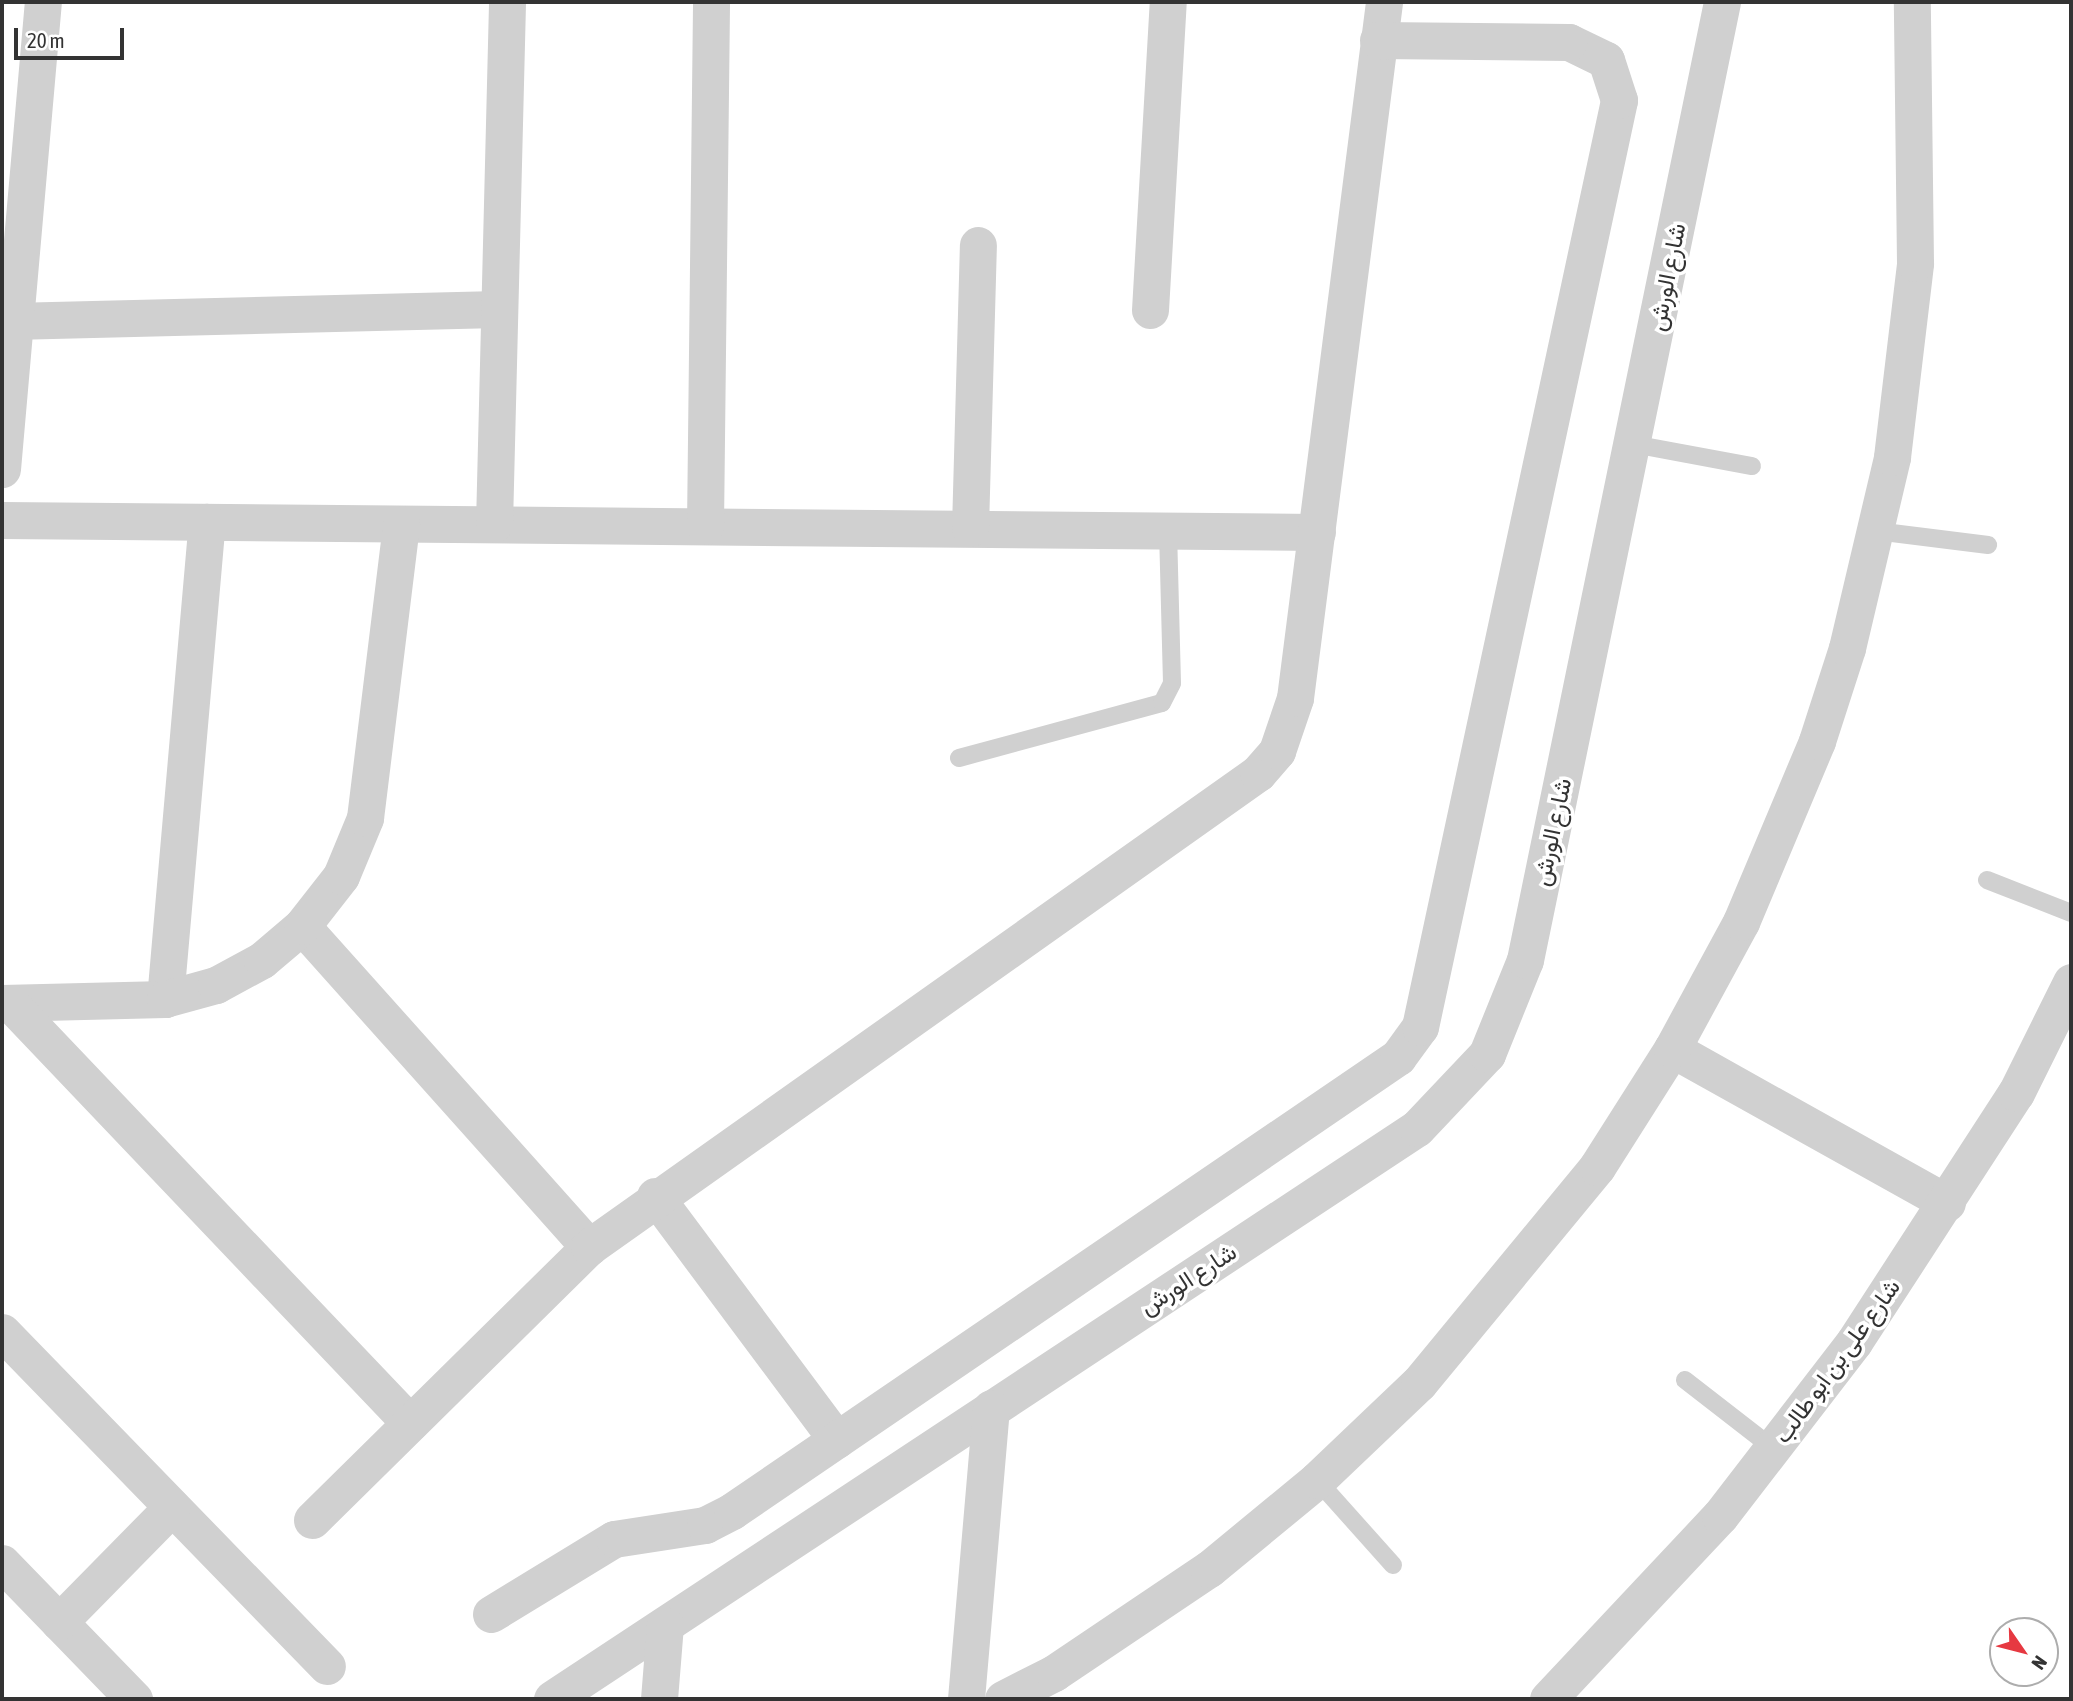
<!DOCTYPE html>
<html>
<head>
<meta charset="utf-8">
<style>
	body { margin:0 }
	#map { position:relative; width:2073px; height:1701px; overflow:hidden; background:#fff; font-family:"Asap Condensed",Vazirmatn,sans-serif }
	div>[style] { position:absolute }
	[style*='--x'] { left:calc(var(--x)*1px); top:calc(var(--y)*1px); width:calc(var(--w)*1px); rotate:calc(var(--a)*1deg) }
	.lane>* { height:18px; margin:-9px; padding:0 9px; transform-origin:9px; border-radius:9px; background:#d0d0d0 }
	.street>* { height:37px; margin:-18.5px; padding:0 18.5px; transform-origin:18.5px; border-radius:18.5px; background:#d0d0d0 }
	span { translate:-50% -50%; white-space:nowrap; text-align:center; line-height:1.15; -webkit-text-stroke:7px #fff; paint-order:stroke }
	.street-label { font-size:24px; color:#333 }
	.frame { position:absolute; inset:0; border:4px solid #333; pointer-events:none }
	.north { position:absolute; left:1989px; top:1617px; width:70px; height:70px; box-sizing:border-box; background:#fff; border:2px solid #adadad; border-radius:50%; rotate:125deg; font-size:19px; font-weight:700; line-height:28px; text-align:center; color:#333 }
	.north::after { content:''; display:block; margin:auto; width:24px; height:32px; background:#e63941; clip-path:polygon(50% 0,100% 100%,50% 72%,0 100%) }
	.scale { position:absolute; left:14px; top:28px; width:110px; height:32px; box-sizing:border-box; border:4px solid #333; border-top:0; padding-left:9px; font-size:21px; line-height:24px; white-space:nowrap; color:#333; -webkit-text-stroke:5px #fff; paint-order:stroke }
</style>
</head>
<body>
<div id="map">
	<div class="lane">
		<div style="--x:1633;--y:444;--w:121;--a:10.5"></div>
		<div style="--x:1876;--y:531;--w:113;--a:7.1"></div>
		<div style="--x:959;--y:758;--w:210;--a:-15.2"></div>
		<div style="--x:1162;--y:703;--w:22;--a:-63"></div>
		<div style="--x:1172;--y:683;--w:153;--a:-91.5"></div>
		<div style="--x:1987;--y:880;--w:90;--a:21.4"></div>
		<div style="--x:1685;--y:1380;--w:113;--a:37.8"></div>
		<div style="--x:1317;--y:1480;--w:114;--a:48.2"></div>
	</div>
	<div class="street">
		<div style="--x:1150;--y:310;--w:309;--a:-86.7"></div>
		<div style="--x:11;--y:321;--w:487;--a:-1.4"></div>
		<div style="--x:2;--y:469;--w:469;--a:-85"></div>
		<div style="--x:2;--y:520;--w:1315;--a:0.52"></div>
		<div style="--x:494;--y:524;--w:522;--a:-88.57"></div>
		<div style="--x:705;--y:526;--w:524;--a:-89.34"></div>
		<div style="--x:970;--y:528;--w:283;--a:-88.4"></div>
		<div style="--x:302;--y:926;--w:431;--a:48.2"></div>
		<div style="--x:165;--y:999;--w:479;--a:-85"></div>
		<div style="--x:2;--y:1003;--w:163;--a:-1.4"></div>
		<div style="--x:165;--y:999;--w:53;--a:-15.4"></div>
		<div style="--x:216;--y:985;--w:52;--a:-28.5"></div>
		<div style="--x:262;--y:960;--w:52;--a:-40.4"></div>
		<div style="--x:302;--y:926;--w:63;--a:-52"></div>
		<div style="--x:341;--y:876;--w:63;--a:-67.5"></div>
		<div style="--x:365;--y:818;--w:296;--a:-83"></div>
		<div style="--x:10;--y:1003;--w:580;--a:46.4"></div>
		<div style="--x:1672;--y:1049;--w:315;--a:29.2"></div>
		<div style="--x:655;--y:1196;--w:304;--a:53.3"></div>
		<div style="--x:2;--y:1332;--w:466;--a:45.8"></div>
		<div style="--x:312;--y:1520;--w:389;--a:-44.6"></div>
		<div style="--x:589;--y:1247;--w:820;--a:-35.32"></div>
		<div style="--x:1258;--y:773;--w:29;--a:-49"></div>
		<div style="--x:1277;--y:751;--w:56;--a:-71.2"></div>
		<div style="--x:1295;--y:698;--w:702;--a:-82.71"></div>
		<div style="--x:2;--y:1563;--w:190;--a:45.9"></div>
		<div style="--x:491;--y:1614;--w:144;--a:-31.4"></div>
		<div style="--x:614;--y:1539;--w:92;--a:-8.7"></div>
		<div style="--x:705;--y:1525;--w:30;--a:-27"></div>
		<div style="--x:732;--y:1511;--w:806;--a:-34.28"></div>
		<div style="--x:1398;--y:1057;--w:37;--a:-54"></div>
		<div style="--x:1420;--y:1027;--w:948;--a:-77.88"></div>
		<div style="--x:1619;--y:100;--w:42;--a:-108"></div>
		<div style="--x:1606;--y:60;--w:41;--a:-154.1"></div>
		<div style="--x:1569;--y:42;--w:191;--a:-179.4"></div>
		<div style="--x:59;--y:1622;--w:161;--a:-45.5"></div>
		<div style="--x:552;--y:1699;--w:1036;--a:-33.43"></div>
		<div style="--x:1417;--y:1128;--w:102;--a:-46.6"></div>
		<div style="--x:1487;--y:1054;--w:101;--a:-68"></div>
		<div style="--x:1525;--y:960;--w:978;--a:-78.38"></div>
		<div style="--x:659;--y:1699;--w:74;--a:-85.4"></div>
		<div style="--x:966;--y:1699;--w:292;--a:-85.1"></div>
		<div style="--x:1003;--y:1699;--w:57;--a:-27"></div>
		<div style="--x:1054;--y:1673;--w:187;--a:-33.9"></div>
		<div style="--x:1209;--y:1569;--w:140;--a:-39.5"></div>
		<div style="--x:1317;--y:1480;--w:141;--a:-43.6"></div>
		<div style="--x:1419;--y:1383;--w:280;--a:-50.5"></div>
		<div style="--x:1597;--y:1167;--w:140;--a:-57.6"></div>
		<div style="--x:1672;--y:1049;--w:145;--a:-61.5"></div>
		<div style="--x:1741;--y:922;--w:196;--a:-67.2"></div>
		<div style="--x:1817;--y:741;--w:98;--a:-72.1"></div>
		<div style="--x:1847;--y:648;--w:196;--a:-76.7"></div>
		<div style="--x:1892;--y:457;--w:195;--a:-83.2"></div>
		<div style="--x:1915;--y:263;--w:261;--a:-90.7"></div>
		<div style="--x:1548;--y:1699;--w:251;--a:-46.8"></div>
		<div style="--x:1720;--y:1516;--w:220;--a:-52.4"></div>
		<div style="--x:1854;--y:1342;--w:297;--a:-57"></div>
		<div style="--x:2016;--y:1093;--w:124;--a:-63.6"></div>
	</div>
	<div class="street-label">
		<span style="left:1667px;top:277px;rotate:-79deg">شارع الورش</span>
		<span style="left:1552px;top:832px;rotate:-78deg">شارع الورش</span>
		<span style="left:1188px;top:1279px;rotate:-33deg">شارع الورش</span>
		<span style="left:1837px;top:1361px;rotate:-54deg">شارع على بن ابو طالب</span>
	</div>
	<div class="frame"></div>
	<div class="north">N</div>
	<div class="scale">20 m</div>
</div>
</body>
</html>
